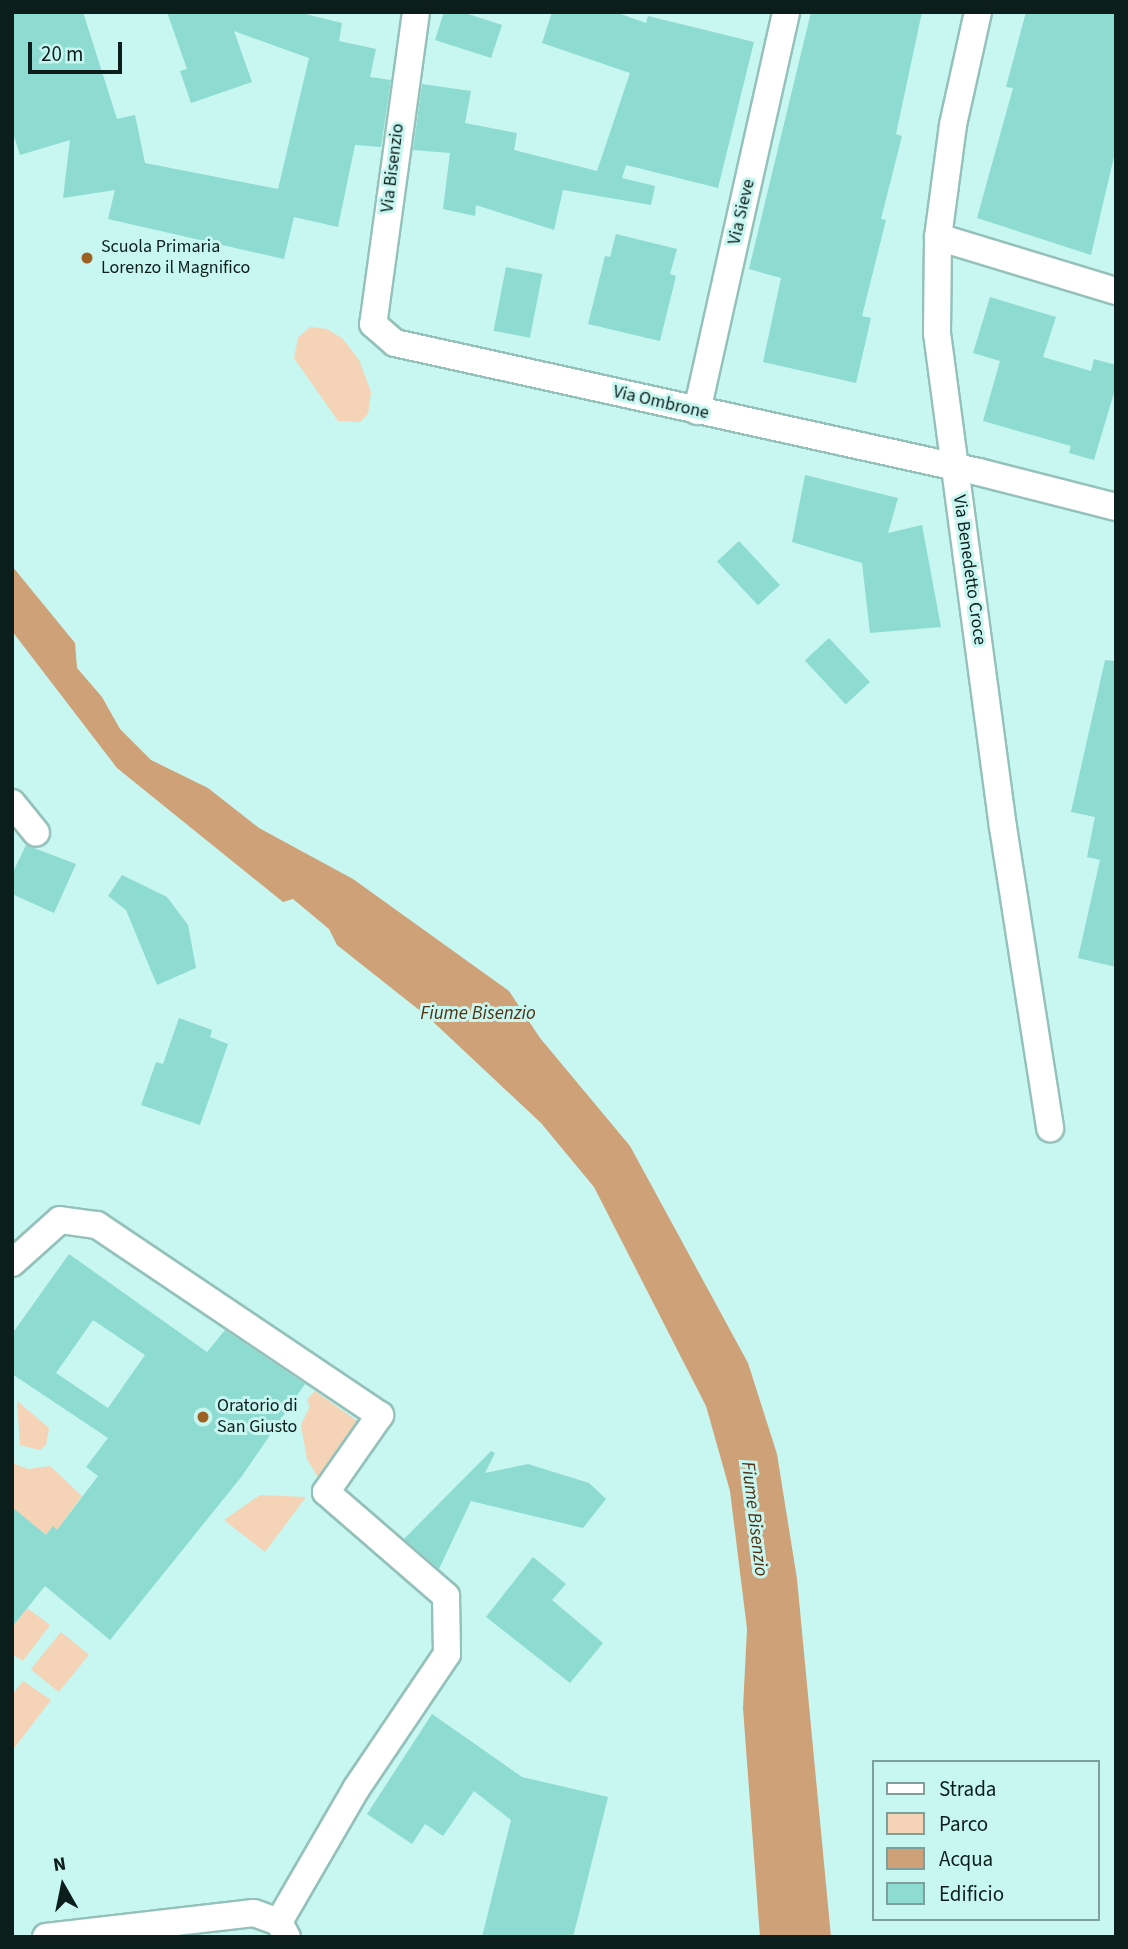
<!DOCTYPE html>
<html>
<head>
<meta charset="utf-8">
<style>
	body { margin:0 }
	#map { position:relative; width:1128px; height:1949px; overflow:hidden; background:#c8f6f0; font-family:"Source Sans 3",sans-serif }
	div>[style] { position:absolute }
	[style*='--x'] { left:calc(var(--x)*1px); top:calc(var(--y)*1px); width:calc(var(--w)*1px); rotate:calc(var(--a)*1deg) }
	.green>* { inset:0; background:#f4d3b7; transform-origin:0 0 }
	.water>* { inset:0; background:#cea178 }
	.building>* { inset:0; background:#8edbd1; transform-origin:0 0 }
	.roads { filter:drop-shadow(2px 0 #94c1ba) drop-shadow(-2px 0 #94c1ba) drop-shadow(0 2px #94c1ba) drop-shadow(0 -2px #94c1ba) }
	.street>* { height:26px; margin:-13px; padding:0 13px; transform-origin:13px; border-radius:13px; background:#fff }
	.dots>* { width:19px; height:19px; translate:-50% -50%; box-sizing:border-box; border:4px solid #c8f6f0; border-radius:50% }
	span { translate:-50% -50%; white-space:nowrap; text-align:center; line-height:1.15; -webkit-text-stroke:6px #c8f6f0; paint-order:stroke }
	.street-label { font-size:18px; color:#0c1e1c }
	.poi-label { font-size:18px; color:#0c1e1c }
	.left { translate:0 -50%; text-align:left }
	.water-label { font-size:19px; color:#513112; font-style:italic }
	.frame { position:absolute; inset:0; border:14px solid #0c1e1c; pointer-events:none }
	.legend { position:absolute; left:872px; top:1760px; width:228px; height:161px; box-sizing:border-box; background:#c8f6f0; border:2px solid #7da09b; margin:0; padding:9px 12px; list-style:none; font-size:21px; color:#0c1e1c }
	.legend li { display:flex; align-items:center; gap:14px; height:35px }
	.legend b { width:35px; border:2px solid #7da09b }
	.north { position:absolute; left:28px; top:1851px; width:70px; height:70px; -webkit-text-stroke:5px #c8f6f0; paint-order:stroke; rotate:351deg; font-size:19px; font-weight:700; line-height:28px; text-align:center; color:#0c1e1c }
	.north::after { content:''; display:block; margin:auto; width:24px; height:32px; background:#0c1e1c; clip-path:polygon(50% 0,100% 100%,50% 72%,0 100%) }
	.scale { position:absolute; left:28px; top:42px; width:94px; height:32px; box-sizing:border-box; border:4px solid #0c1e1c; border-top:0; padding-left:9px; font-size:21px; line-height:24px; white-space:nowrap; color:#0c1e1c; -webkit-text-stroke:5px #c8f6f0; paint-order:stroke }
</style>
</head>
<body>
<div id="map">
	<div class="green">
		<div style="clip-path:polygon(310px 327px,327px 329px,343px 339px,359px 360px,371px 392px,368px 414px,360px 422px,338px 421px,294px 358px,298px 338px)"></div>
		<div style="clip-path:polygon(315px 1391px,360px 1423px,319px 1479px,307px 1459px,301px 1425px,310px 1406px,307px 1400px)"></div>
		<div style="clip-path:polygon(17px 1401px,49px 1428px,46px 1445px,40px 1450px,20px 1445px)"></div>
		<div style="clip-path:polygon(12px 1463px,28px 1469px,50px 1466px,82px 1496px,57px 1530px,53px 1527px,46px 1535px,12px 1508px)"></div>
		<div style="clip-path:polygon(260px 1495px,306px 1497px,265px 1552px,224px 1520px)"></div>
		<div style="clip-path:polygon(27px 1608px,50px 1625px,23px 1661px,12px 1654px,12px 1627px)"></div>
		<div style="left:61px;top:1632px;width:36px;height:48px;rotate:39deg"></div>
		<div style="clip-path:polygon(23px 1681px,51px 1700px,12px 1751px,12px 1695px)"></div>
	</div>
	<div class="water">
		<div style="clip-path:polygon(12px 566px,75px 643px,77px 668px,102px 697px,120px 729px,151px 760px,208px 788px,259px 828px,353px 879px,509px 991px,540px 1038px,630px 1146px,748px 1363px,777px 1454px,797px 1579px,831px 1937px,760px 1937px,743px 1708px,747px 1629px,730px 1491px,706px 1406px,594px 1187px,541px 1123px,428px 1017px,337px 945px,329px 929px,293px 899px,283px 902px,117px 768px,12px 631px)"></div>
	</div>
	<div class="building">
		<div style="clip-path:polygon(12px 12px,83px 12px,117px 119px,135px 115px,145px 163px,278px 189px,309px 58px,234px 31px,252px 82px,191px 103px,180px 71px,187px 69px,167px 12px,297px 12px,342px 23px,339px 41px,376px 49px,370px 77px,391px 80px,381px 147px,355px 145px,338px 227px,294px 217px,284px 259px,108px 219px,115px 190px,63px 198px,70px 140px,20px 155px,12px 130px)"></div>
		<div style="clip-path:polygon(444px 12px,462px 12px,502px 25px,491px 58px,435px 40px)"></div>
		<div style="clip-path:polygon(552px 12px,615px 12px,646px 23px,648px 16px,754px 42px,718px 188px,626px 165px,622px 178px,655px 186px,651px 205px,563px 190px,554px 230px,476px 205px,475px 216px,443px 209px,450px 153px,413px 150px,422px 84px,471px 91px,465px 123px,517px 133px,514px 150px,597px 171px,630px 73px,542px 43px)"></div>
		<div style="clip-path:polygon(811px 12px,922px 12px,896px 134px,902px 136px,881px 219px,886px 220px,862px 316px,871px 318px,856px 383px,763px 362px,781px 278px,749px 269px)"></div>
		<div style="clip-path:polygon(1026px 12px,1116px 12px,1116px 148px,1091px 255px,977px 218px,1013px 88px,1006px 87px)"></div>
		<div style="clip-path:polygon(616px 234px,677px 249px,670px 274px,676px 276px,660px 341px,588px 324px,605px 256px,610px 257px)"></div>
		<div style="left:506px;top:267px;width:37px;height:65px;rotate:11deg"></div>
		<div style="clip-path:polygon(990px 297px,1056px 317px,1043px 357px,1091px 371px,1094px 359px,1116px 365px,1116px 386px,1094px 460px,1069px 453px,1071px 446px,983px 421px,1000px 361px,973px 353px)"></div>
		<div style="clip-path:polygon(805px 475px,898px 498px,888px 533px,922px 525px,941px 627px,870px 633px,862px 563px,792px 542px)"></div>
		<div style="left:739px;top:541px;width:60px;height:30px;rotate:47deg"></div>
		<div style="left:829px;top:638px;width:60px;height:33px;rotate:47deg"></div>
		<div style="clip-path:polygon(1105px 660px,1116px 661px,1116px 967px,1078px 958px,1100px 860px,1087px 857px,1095px 817px,1071px 812px)"></div>
		<div style="clip-path:polygon(26px 845px,76px 864px,54px 913px,12px 894px,12px 874px)"></div>
		<div style="clip-path:polygon(122px 875px,167px 897px,188px 925px,196px 968px,157px 985px,126px 910px,108px 896px)"></div>
		<div style="clip-path:polygon(179px 1018px,212px 1030px,210px 1037px,228px 1044px,200px 1125px,141px 1105px,156px 1062px,163px 1064px)"></div>
		<div style="clip-path:polygon(evenodd,69px 1254px,207px 1352px,225px 1330px,305px 1384px,242px 1476px,110px 1640px,45px 1586px,12px 1627px,12px 1507px,46px 1535px,53px 1526px,57px 1530px,98px 1476px,86px 1467px,108px 1438px,12px 1374px,12px 1334px,69px 1254px,93px 1320px,145px 1355px,108px 1408px,56px 1373px,93px 1320px)"></div>
		<div style="clip-path:polygon(491px 1451px,495px 1453px,485px 1473px,528px 1464px,589px 1483px,606px 1499px,583px 1528px,471px 1501px,439px 1569px,404px 1539px)"></div>
		<div style="clip-path:polygon(533px 1557px,566px 1584px,552px 1600px,603px 1643px,570px 1683px,486px 1617px)"></div>
		<div style="clip-path:polygon(432px 1714px,522px 1777px,608px 1797px,573px 1937px,482px 1937px,511px 1820px,474px 1791px,443px 1836px,425px 1824px,412px 1844px,367px 1814px)"></div>
	</div>
	<div class="roads">
		<div class="street">
			<div style="--x:416;--y:12;--w:315;--a:97.8"></div>
			<div style="--x:373;--y:324;--w:29;--a:41"></div>
			<div style="--x:395;--y:343;--w:598;--a:12.46"></div>
			<div style="--x:979;--y:472;--w:141;--a:14.3"></div>
			<div style="--x:978;--y:12;--w:116;--a:102.5"></div>
			<div style="--x:953;--y:125;--w:113;--a:97.6"></div>
			<div style="--x:938;--y:237;--w:96;--a:90.6"></div>
			<div style="--x:937;--y:333;--w:498;--a:82.4"></div>
			<div style="--x:1003;--y:827;--w:305;--a:81.1"></div>
			<div style="--x:938;--y:237;--w:186;--a:16.9"></div>
			<div style="--x:697;--y:411;--w:409;--a:-77.4"></div>
			<div style="--x:12;--y:803;--w:38;--a:51"></div>
			<div style="--x:12;--y:1263;--w:64;--a:-41.9"></div>
			<div style="--x:60;--y:1220;--w:37;--a:8"></div>
			<div style="--x:97;--y:1225;--w:341;--a:33.9"></div>
			<div style="--x:380;--y:1415;--w:94;--a:125"></div>
			<div style="--x:326;--y:1492;--w:159;--a:40.9"></div>
			<div style="--x:446;--y:1596;--w:58;--a:89"></div>
			<div style="--x:447;--y:1654;--w:163;--a:124"></div>
			<div style="--x:356;--y:1789;--w:154;--a:120.1"></div>
			<div style="--x:46;--y:1937;--w:209;--a:-6.6"></div>
			<div style="--x:254;--y:1913;--w:27;--a:20"></div>
			<div style="--x:279;--y:1922;--w:17;--a:62"></div>
		</div>
	</div>
	<div class="dots">
		<div style="left:87px;top:258px;background:#9d6123"></div>
		<div style="left:203px;top:1417px;background:#9d6123"></div>
	</div>
	<div class="street-label">
		<span style="left:393px;top:168px;rotate:-83deg">Via Bisenzio</span>
		<span style="left:742px;top:212px;rotate:-77deg">Via Sieve</span>
		<span style="left:661px;top:403px;rotate:13deg">Via Ombrone</span>
		<span style="left:969px;top:570px;rotate:82deg">Via Benedetto Croce</span>
	</div>
	<div class="poi-label">
		<span class="left" style="left:101px;top:258px">Scuola Primaria<br>Lorenzo il Magnifico</span>
		<span class="left" style="left:217px;top:1417px">Oratorio di<br>San Giusto</span>
	</div>
	<div class="water-label">
		<span style="left:478px;top:1014px">Fiume Bisenzio</span>
		<span style="left:754px;top:1519px;rotate:83deg">Fiume Bisenzio</span>
	</div>
	<div class="frame"></div>
	<ul class="legend">
	<li><b style="height:9px;background:#fff"></b>Strada</li>
	<li><b style="height:19px;background:#f4d3b7"></b>Parco</li>
	<li><b style="height:19px;background:#cea178"></b>Acqua</li>
	<li><b style="height:19px;background:#8edbd1"></b>Edificio</li>
	</ul>
	<div class="north">N</div>
	<div class="scale">20 m</div>
</div>
</body>
</html>
